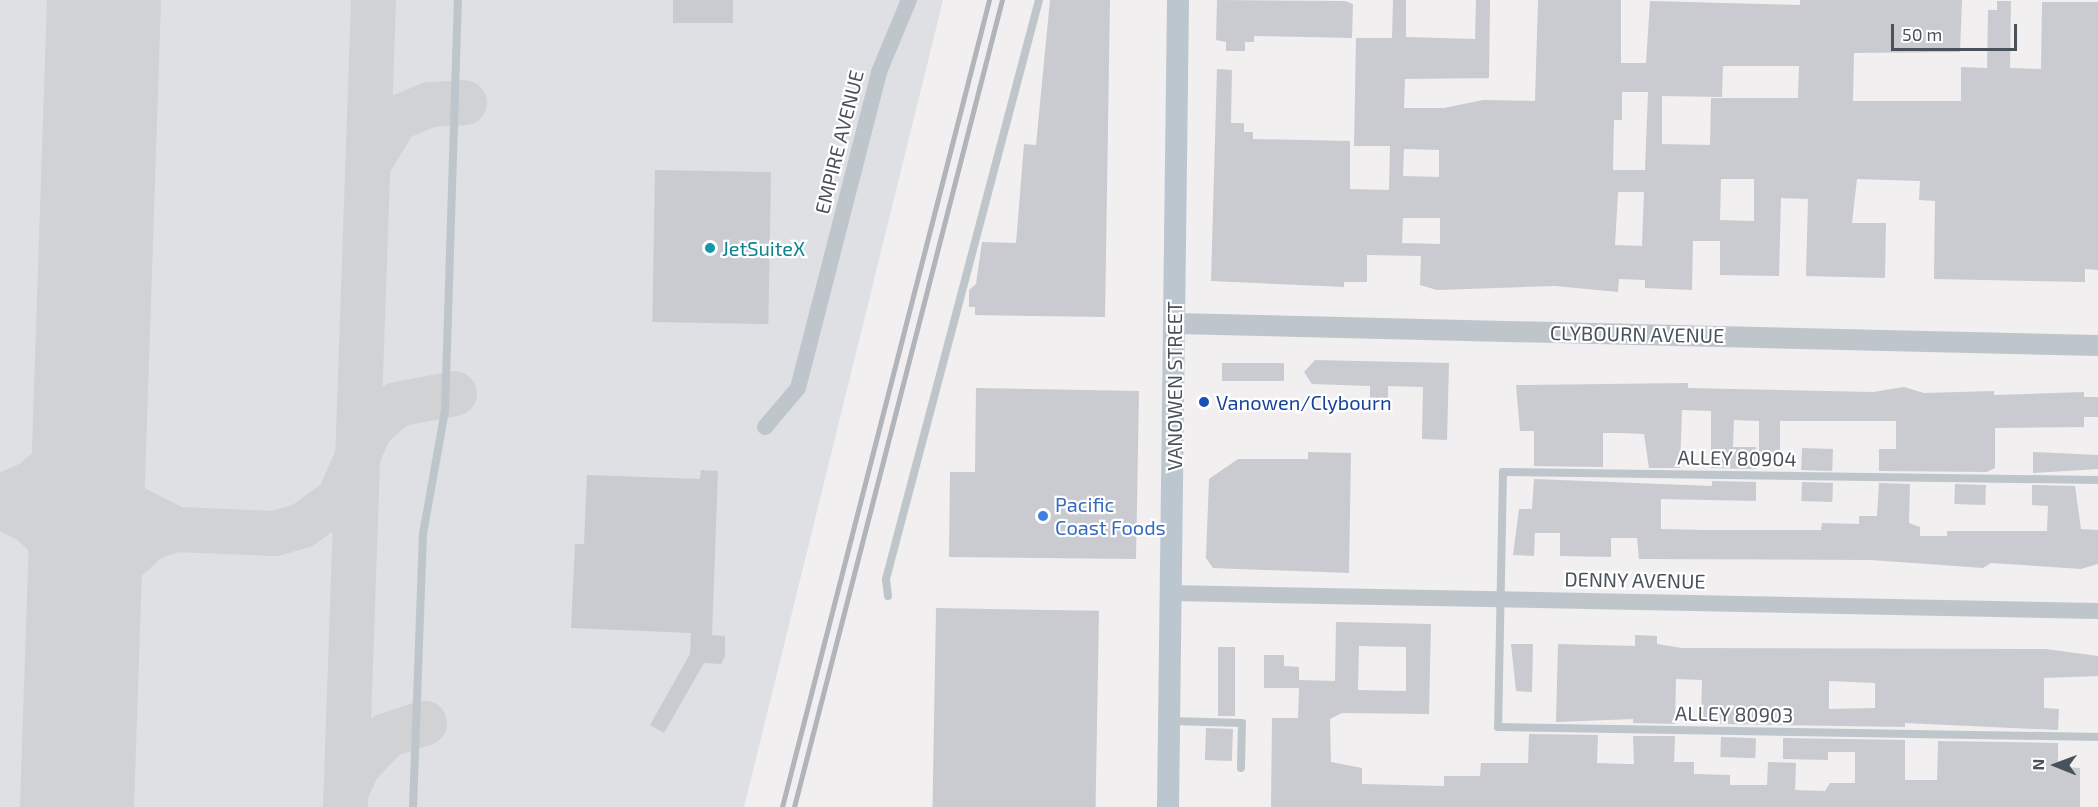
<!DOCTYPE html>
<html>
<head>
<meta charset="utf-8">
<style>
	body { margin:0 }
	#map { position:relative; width:2098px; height:807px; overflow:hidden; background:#f1efef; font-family:"Exo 2",sans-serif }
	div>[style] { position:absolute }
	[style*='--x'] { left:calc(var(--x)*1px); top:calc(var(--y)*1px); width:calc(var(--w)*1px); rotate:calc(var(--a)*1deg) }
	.airport>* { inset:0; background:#dee0e3 }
	.taxiway>* { height:45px; margin:-22.5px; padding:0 22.5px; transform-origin:22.5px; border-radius:22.5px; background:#d1d2d4 }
	.runway>* { height:114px; margin:-57px; padding:0 57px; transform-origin:57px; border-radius:57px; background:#d1d2d4 }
	.building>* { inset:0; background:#c9cbd1; transform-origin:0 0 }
	.service>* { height:8px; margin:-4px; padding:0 4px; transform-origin:4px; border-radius:4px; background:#bec6cc }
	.minor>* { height:16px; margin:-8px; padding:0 8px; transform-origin:8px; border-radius:8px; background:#bec6cc }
	.tertiary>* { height:21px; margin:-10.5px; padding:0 10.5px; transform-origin:10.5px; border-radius:10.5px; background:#bec6cc }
	.secondary>* { height:22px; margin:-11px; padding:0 11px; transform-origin:11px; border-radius:11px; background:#bcc6cf }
	.rail>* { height:4.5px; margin:-2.25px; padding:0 2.25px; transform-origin:2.25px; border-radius:2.25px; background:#b1b4b8 }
	.dots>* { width:16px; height:16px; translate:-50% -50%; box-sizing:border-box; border:3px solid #fff; border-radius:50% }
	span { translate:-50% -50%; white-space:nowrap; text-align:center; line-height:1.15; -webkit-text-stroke:4.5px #fff; paint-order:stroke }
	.street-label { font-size:20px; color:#49525a }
	.culture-label { font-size:20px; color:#0d838f }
	.left { translate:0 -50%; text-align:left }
	.transit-label { font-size:20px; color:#164399 }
	.shop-label { font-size:20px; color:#366cbe }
	.north { position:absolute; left:2026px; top:735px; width:60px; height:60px; -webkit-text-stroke:4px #fff; paint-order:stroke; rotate:271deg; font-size:16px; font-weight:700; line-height:24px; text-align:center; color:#49525a }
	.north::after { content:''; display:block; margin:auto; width:21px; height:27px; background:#49525a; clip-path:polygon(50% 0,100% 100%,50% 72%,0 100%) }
	.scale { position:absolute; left:1891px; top:24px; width:126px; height:27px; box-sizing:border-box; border:3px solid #49525a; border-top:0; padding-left:8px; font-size:18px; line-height:21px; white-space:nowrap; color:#49525a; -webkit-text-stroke:4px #fff; paint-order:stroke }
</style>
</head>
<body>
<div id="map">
	<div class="airport">
		<div style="clip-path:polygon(0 0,943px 0,744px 807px,0 807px)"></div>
	</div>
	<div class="taxiway">
		<div style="--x:367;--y:165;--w:55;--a:-58.3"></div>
		<div style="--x:396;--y:118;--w:36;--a:-23"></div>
		<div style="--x:429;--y:104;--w:35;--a:-3"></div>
		<div style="--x:91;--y:392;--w:39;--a:86"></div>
		<div style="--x:94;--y:431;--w:46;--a:74.7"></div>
		<div style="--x:106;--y:475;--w:36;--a:54"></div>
		<div style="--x:127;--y:504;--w:55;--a:27"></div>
		<div style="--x:176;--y:529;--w:98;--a:2.3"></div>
		<div style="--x:274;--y:533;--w:29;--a:-16"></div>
		<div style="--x:302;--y:525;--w:44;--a:-35.8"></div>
		<div style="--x:338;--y:499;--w:79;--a:-66"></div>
		<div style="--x:370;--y:427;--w:35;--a:-41"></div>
		<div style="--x:396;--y:404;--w:59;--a:-10.7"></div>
		<div style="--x:0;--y:496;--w:34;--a:-23"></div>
		<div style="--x:31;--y:483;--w:37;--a:-41"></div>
		<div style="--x:59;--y:459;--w:37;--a:-57"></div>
		<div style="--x:79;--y:428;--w:38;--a:-72"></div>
		<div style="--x:0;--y:506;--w:32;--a:26"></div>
		<div style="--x:29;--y:520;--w:35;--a:43"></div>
		<div style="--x:55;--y:544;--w:33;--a:59"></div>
		<div style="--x:72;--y:572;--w:59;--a:79.3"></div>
		<div style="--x:81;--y:686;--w:56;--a:-88"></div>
		<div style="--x:83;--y:630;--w:62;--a:-65.1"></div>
		<div style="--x:109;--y:574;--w:55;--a:-42.1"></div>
		<div style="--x:150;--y:537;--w:27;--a:-17"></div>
		<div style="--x:346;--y:790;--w:26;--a:-65"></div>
		<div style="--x:357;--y:766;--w:42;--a:-46.9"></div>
		<div style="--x:386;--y:735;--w:40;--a:-18"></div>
		<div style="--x:345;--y:807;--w:807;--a:-88.01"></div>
	</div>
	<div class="runway">
		<div style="--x:77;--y:807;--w:807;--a:-88.08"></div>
	</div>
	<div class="building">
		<div style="left:673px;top:0;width:60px;height:23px"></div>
		<div style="clip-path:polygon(1050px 0,1110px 0,1105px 317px,975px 315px,975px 307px,969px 307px,969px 290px,976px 284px,982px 242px,1016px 243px,1024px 144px,1036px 145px)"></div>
		<div style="clip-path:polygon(1217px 0,1345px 1px,1353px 4px,1352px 38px,1254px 36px,1254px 42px,1245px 42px,1245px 51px,1226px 51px,1226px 42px,1216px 40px)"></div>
		<div style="clip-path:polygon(evenodd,1393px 0,1406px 0,1406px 37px,1475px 39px,1476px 0,1490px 0,1489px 78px,1405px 79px,1404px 108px,1444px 108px,1483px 100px,1535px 101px,1538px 0,1621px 0,1621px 63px,1646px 63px,1650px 1px,1800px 5px,1800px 0,1962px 0,1960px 52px,1854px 53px,1853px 101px,1961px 101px,1961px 67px,1987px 68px,1988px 10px,1997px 10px,1997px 1px,2011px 1px,2010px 68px,2041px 69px,2042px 2px,2098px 2px,2098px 270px,2085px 269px,2085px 282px,1934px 279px,1935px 201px,1919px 200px,1920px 181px,1857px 179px,1852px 223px,1886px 223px,1885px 278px,1806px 276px,1808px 199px,1781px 198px,1779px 276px,1720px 275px,1720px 241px,1693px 241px,1692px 290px,1645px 288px,1645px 280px,1619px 279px,1618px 292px,1555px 286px,1437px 290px,1420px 285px,1421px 256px,1367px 255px,1367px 282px,1344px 282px,1344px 287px,1211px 281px,1217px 69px,1232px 70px,1231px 123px,1244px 123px,1244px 132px,1253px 132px,1253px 139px,1350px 141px,1350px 189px,1389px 190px,1390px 146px,1354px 146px,1356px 38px,1392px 38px,1393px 0,1723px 66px,1799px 66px,1798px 98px,1711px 98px,1710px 145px,1662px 144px,1662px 96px,1722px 97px,1723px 66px,1393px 0,1622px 92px,1648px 92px,1645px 170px,1613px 170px,1614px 120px,1622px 120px,1622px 92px,1393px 0,1404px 149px,1439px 150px,1439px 177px,1403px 176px,1404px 149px,1393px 0,1721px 179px,1754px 179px,1754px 221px,1720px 220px,1721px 179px,1393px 0,1618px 192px,1644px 192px,1642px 246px,1615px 245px,1618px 192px,1393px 0,1403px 218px,1440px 218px,1440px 244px,1402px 243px,1403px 218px)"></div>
		<div style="left:655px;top:170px;width:116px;height:152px;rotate:1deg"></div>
		<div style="clip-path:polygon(1315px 360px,1449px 363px,1447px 440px,1422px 439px,1423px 387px,1388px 386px,1388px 398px,1370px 398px,1370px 386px,1312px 384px,1304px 372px)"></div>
		<div style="left:1222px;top:363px;width:62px;height:18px"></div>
		<div style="clip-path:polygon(1688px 383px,1688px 388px,1873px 392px,1904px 387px,1924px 393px,1994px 391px,1994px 395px,2084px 392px,2084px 397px,2098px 397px,2098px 417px,2084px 417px,2084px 427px,1995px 428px,1995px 468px,1987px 472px,1879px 471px,1879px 449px,1896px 449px,1896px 421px,1780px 421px,1780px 456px,1759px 456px,1759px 421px,1734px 420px,1733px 447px,1756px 447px,1756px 469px,1711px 468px,1711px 411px,1682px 410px,1680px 468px,1649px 468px,1644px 434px,1619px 433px,1603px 433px,1603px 467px,1534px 466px,1534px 431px,1520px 431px,1516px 385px)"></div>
		<div style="clip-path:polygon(976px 388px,1139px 391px,1136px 559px,949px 557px,950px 472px,975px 472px)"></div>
		<div style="left:1802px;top:448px;width:31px;height:22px;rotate:2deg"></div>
		<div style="clip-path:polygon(1308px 452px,1351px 453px,1349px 573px,1213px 568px,1206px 558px,1209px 479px,1238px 459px,1308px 459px)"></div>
		<div style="clip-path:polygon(2033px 452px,2098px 455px,2098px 469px,2033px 473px)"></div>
		<div style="clip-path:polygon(701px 470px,718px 471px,712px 635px,725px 636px,725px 656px,721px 664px,704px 663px,664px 733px,650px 725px,690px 654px,691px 633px,571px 628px,575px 544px,584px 544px,587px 475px,700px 479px)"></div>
		<div style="clip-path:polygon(1534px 479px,1712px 486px,1712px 481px,1756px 482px,1756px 501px,1661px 499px,1661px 529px,1705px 530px,1821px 530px,1822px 523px,1859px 524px,1859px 516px,1877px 516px,1879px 483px,1910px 484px,1909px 523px,1920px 527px,1920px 536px,1947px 536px,1947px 531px,2047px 531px,2048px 506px,2032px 505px,2032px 485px,2075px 486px,2081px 529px,2098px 530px,2098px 564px,2081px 569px,1991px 563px,1983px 568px,1871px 560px,1639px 559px,1637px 538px,1611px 538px,1611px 557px,1560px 556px,1560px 533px,1535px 533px,1534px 556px,1513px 555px,1519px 509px,1532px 509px)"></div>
		<div style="left:1802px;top:482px;width:31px;height:19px;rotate:2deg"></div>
		<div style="left:1955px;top:484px;width:31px;height:20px;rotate:2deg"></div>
		<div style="left:936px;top:608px;width:163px;height:199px;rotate:1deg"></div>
		<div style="clip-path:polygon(evenodd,1336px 622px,1431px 624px,1429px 714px,1342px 713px,1330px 719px,1331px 762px,1362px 768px,1362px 784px,1444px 786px,1444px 776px,1480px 776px,1481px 763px,1528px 763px,1529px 734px,1598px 735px,1597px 763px,1627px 764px,1634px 764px,1633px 736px,1675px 736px,1674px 762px,1694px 762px,1694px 774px,1730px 775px,1730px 785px,1767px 785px,1768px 762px,1796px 763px,1795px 790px,1825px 791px,1830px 783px,1855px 783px,1855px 752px,1828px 752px,1828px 760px,1783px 759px,1783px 738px,1905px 740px,1905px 780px,1937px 780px,1938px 741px,2058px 743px,2058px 767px,2080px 768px,2080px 807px,1271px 807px,1272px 718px,1298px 718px,1299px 688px,1264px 688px,1264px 655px,1284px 655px,1284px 666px,1299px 667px,1299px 680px,1335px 681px,1336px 622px,1359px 646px,1406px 647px,1406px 691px,1358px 690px,1359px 646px)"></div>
		<div style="clip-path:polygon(evenodd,1635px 635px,1657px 636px,1657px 644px,1682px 648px,2046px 649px,2098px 656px,2098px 676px,2044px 678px,2044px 708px,2059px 709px,2058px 730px,1905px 723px,1905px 727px,1721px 724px,1701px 719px,1702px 680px,1676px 679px,1675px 724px,1633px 723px,1633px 719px,1556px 722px,1558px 644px,1635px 646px,1635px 635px,1829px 681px,1875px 683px,1875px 708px,1829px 709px,1829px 681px)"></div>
		<div style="clip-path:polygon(1511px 644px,1533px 644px,1532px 692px,1516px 691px)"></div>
		<div style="left:1218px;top:647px;width:17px;height:69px"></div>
		<div style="left:1206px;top:728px;width:27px;height:32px;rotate:2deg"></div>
		<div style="left:1721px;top:737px;width:35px;height:20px;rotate:2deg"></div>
	</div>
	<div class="service">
		<div style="--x:2098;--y:480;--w:595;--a:-179.23"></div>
		<div style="--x:1503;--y:472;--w:255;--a:91.1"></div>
		<div style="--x:1498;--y:727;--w:600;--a:0.95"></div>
		<div style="--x:888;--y:596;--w:17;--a:-97"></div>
		<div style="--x:886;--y:579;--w:599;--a:-75.2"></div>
		<div style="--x:1171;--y:721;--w:71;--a:1.6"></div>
		<div style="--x:1242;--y:723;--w:45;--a:91.3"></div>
		<div style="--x:413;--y:807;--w:273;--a:-87.9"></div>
		<div style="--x:423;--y:534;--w:125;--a:-79.9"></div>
		<div style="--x:445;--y:411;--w:411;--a:-88.2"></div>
	</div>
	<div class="minor">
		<div style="--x:765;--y:427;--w:51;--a:-49.8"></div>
		<div style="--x:798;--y:388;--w:326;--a:-75.6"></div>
		<div style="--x:879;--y:72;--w:78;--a:-67.4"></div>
		<div style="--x:1172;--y:593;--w:926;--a:1.11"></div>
	</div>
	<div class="tertiary">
		<div style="--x:1175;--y:323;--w:923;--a:1.37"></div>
	</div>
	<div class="secondary">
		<div style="--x:1168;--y:807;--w:807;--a:-89.29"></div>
	</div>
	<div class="rail">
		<div style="--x:782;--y:807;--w:833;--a:-75.61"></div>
		<div style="--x:794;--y:807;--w:833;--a:-75.55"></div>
	</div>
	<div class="dots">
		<div style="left:710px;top:248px;background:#0f9aa8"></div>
		<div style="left:1204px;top:402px;background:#1a4fb4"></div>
		<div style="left:1043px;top:516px;background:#3f7fe0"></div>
	</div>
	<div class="street-label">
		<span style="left:839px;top:142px;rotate:-76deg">EMPIRE AVENUE</span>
		<span style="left:1637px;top:334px;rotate:1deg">CLYBOURN AVENUE</span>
		<span style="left:1174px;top:386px;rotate:-90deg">VANOWEN STREET</span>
		<span style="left:1737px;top:458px;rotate:1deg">ALLEY 80904</span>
		<span style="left:1635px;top:580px;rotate:1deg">DENNY AVENUE</span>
		<span style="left:1734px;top:714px;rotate:1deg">ALLEY 80903</span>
	</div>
	<div class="culture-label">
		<span class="left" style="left:722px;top:248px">JetSuiteX</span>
	</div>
	<div class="transit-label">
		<span class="left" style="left:1216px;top:402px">Vanowen/Clybourn</span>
	</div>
	<div class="shop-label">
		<span class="left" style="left:1055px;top:516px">Pacific<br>Coast Foods</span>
	</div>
	<div class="north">N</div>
	<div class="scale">50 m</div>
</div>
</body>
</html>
